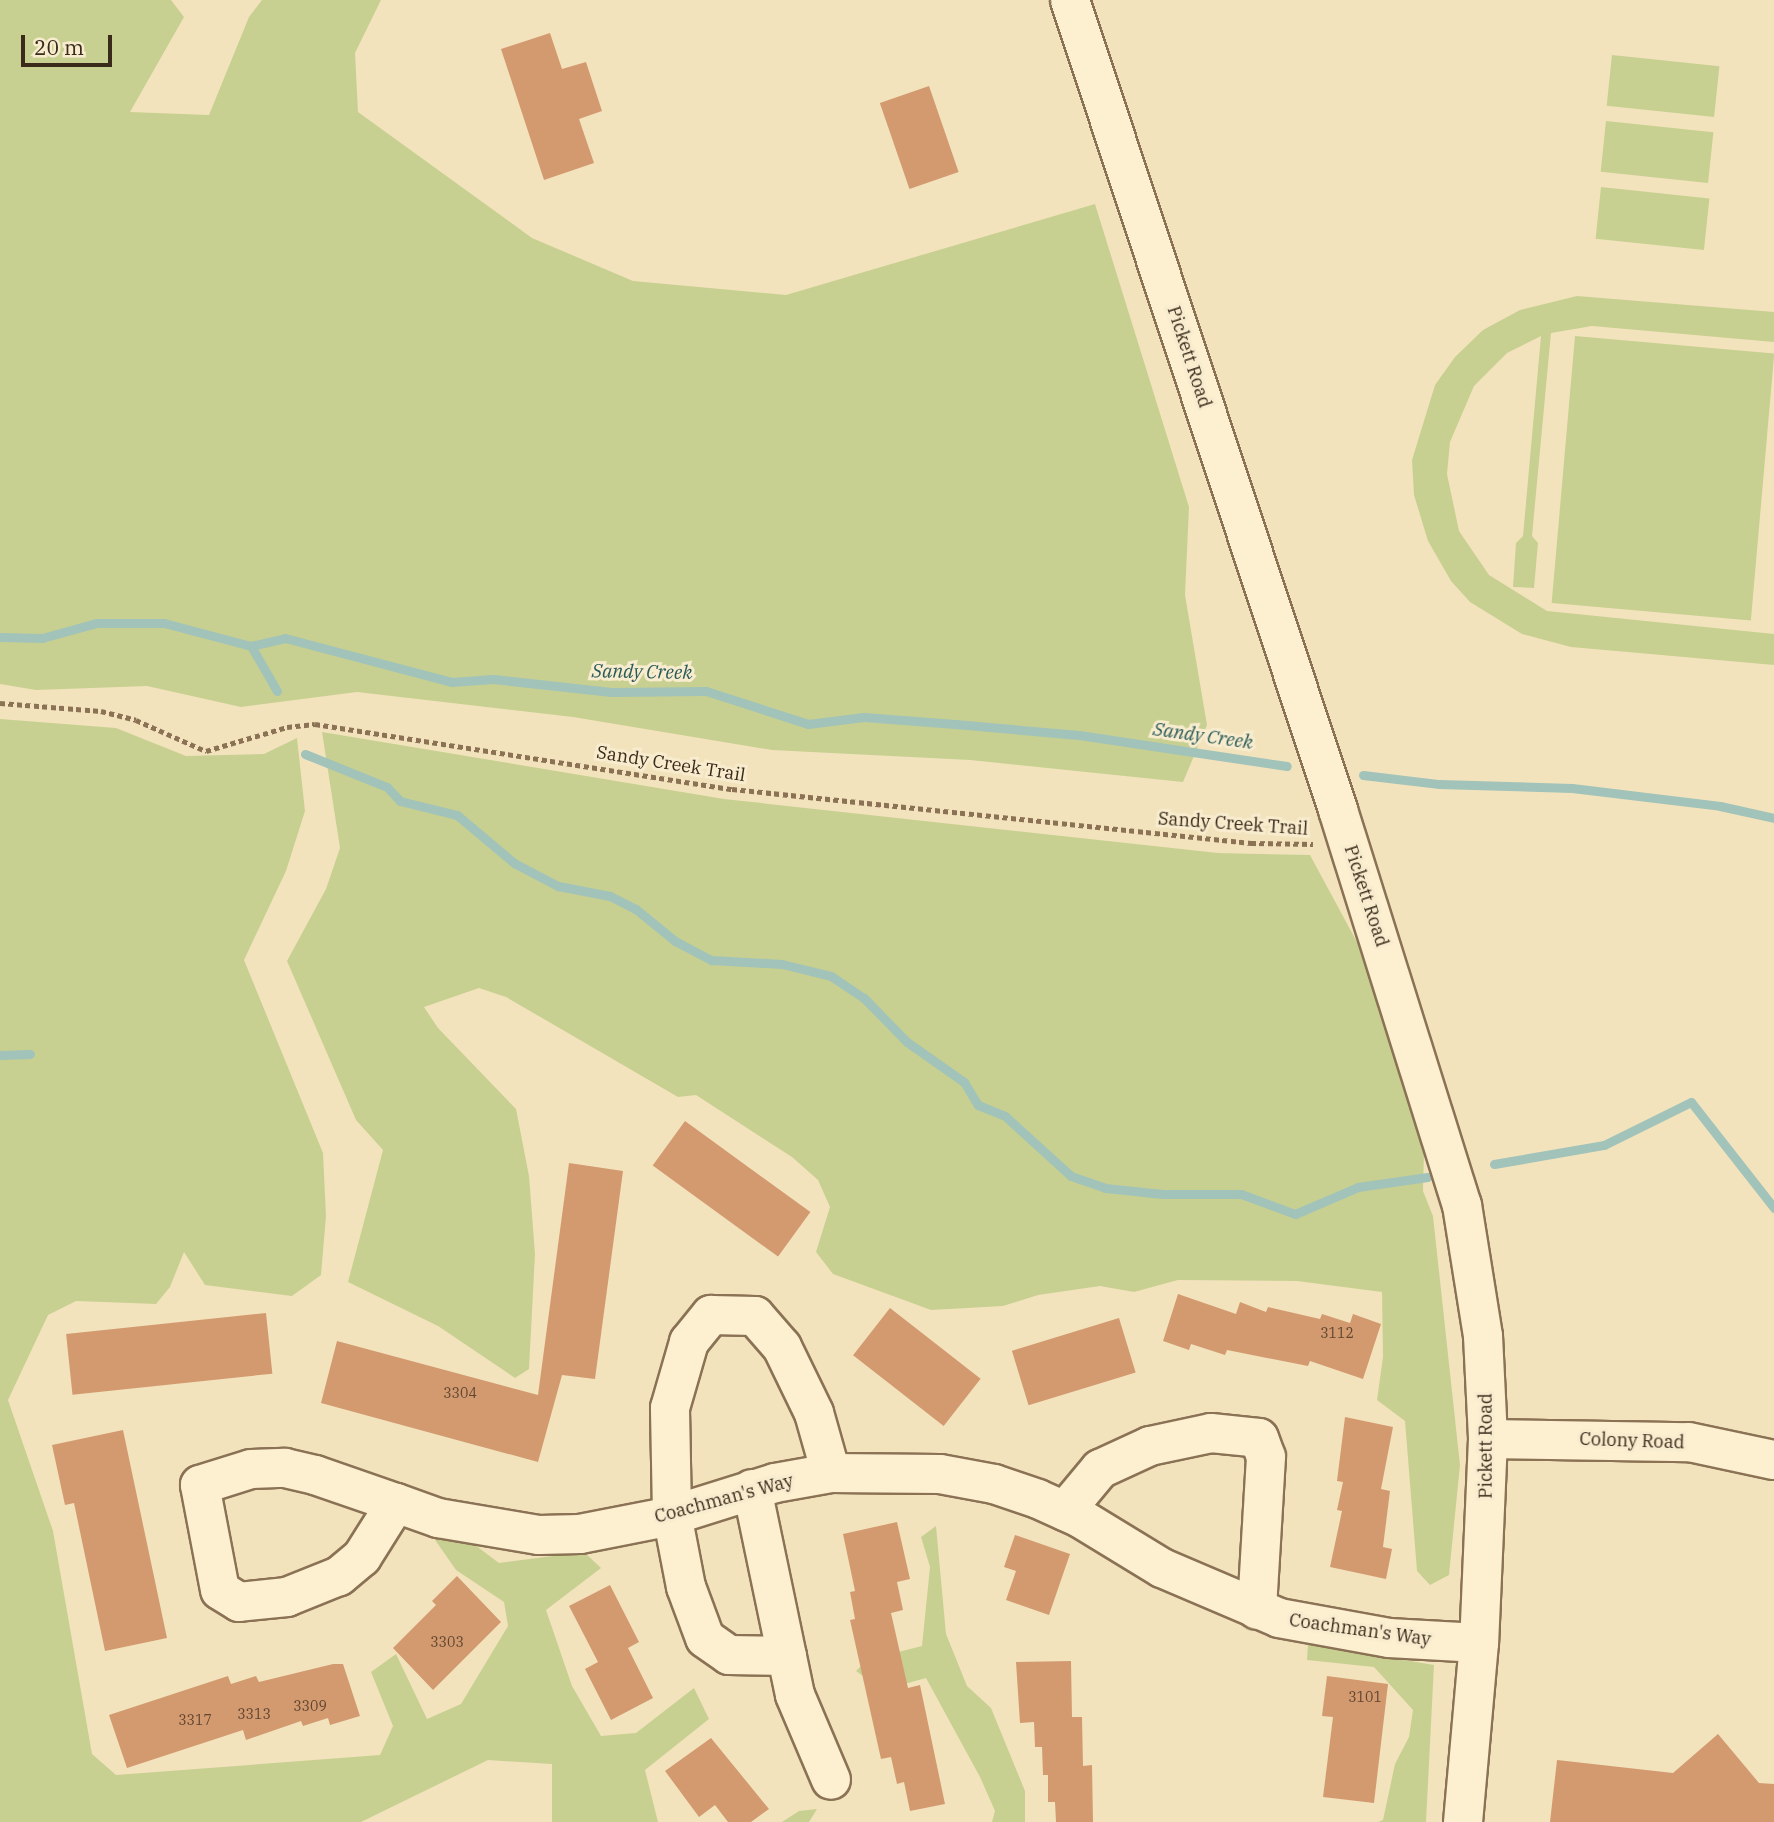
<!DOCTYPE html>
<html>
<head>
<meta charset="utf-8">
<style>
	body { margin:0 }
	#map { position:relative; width:1774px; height:1822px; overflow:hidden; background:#f2e3bd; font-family:"IBM Plex Serif",serif }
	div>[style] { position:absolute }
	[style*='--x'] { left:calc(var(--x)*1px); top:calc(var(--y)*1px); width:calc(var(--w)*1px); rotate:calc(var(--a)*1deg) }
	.green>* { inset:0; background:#c8d091; transform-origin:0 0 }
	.stream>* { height:9px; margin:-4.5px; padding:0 4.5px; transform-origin:4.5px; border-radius:4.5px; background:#a1c3b9 }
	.building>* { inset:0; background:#d39a70; transform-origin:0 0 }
	.path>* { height:4.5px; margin-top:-2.25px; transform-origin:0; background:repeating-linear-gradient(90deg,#8b7255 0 5px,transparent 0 8.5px) }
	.roads { filter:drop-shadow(2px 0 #8b7255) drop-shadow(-2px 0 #8b7255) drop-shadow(0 2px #8b7255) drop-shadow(0 -2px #8b7255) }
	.minor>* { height:38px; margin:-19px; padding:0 19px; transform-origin:19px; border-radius:19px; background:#fcf0d1 }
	span { translate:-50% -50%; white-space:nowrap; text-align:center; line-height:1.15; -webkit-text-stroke:6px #f8ecce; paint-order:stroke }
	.number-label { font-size:14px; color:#604630 }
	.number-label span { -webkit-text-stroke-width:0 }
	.street-label { font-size:18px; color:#392a1b }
	.water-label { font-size:19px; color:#295a58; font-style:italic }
	.scale { position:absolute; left:21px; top:35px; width:91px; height:32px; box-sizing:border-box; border:4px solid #392a1b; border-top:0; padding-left:9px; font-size:21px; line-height:24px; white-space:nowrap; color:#392a1b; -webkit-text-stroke:5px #f8ecce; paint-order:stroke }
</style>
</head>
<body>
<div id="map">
	<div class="green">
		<div style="clip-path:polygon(0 0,171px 0,184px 17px,130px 112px,209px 115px,249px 17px,262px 0,381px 0,355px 53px,358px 112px,532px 238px,633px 281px,786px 295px,1095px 204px,1189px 507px,1185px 595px,1207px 725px,1183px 782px,970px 760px,772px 750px,573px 717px,357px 692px,241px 707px,147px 686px,36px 690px,0 684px)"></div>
		<div style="left:1612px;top:55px;width:108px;height:51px;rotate:6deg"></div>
		<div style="left:1606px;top:121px;width:108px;height:51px;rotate:6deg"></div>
		<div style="left:1601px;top:187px;width:109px;height:52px;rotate:6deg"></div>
		<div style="clip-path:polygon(1577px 296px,1774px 312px,1774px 342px,1592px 326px,1551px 333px,1532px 536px,1538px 543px,1534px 588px,1513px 587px,1516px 543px,1523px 536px,1541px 336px,1507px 353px,1474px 386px,1450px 442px,1447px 474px,1459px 531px,1489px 575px,1547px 611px,1774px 634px,1774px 665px,1571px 647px,1522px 634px,1470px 602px,1451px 581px,1428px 541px,1414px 495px,1412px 460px,1435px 385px,1455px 357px,1483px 330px,1520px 310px)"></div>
		<div style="left:1575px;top:336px;width:200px;height:268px;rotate:5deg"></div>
		<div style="clip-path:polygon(0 719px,116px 728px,186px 756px,264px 754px,297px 738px,305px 811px,286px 871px,244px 960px,323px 1153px,326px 1216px,321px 1275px,292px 1296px,205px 1285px,184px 1252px,170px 1287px,156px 1304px,76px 1301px,48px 1315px,8px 1400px,53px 1531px,92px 1754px,116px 1775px,380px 1755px,393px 1726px,371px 1672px,396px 1654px,427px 1719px,461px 1704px,508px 1626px,504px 1602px,456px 1570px,433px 1537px,467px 1539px,499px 1563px,584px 1552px,601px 1568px,546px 1610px,572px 1686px,601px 1736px,636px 1733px,694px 1688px,709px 1719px,645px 1770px,658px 1822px,552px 1822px,552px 1764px,488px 1760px,361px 1822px,0 1822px)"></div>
		<div style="clip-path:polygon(322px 732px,724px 799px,1218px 853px,1310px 855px,1358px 944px,1424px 1151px,1423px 1191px,1433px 1216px,1460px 1465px,1449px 1575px,1430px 1585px,1417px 1571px,1405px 1421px,1377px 1400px,1383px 1357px,1382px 1292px,1297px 1281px,1178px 1280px,1134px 1292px,1100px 1286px,1038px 1295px,1003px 1306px,931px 1310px,833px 1274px,816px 1252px,830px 1207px,818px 1180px,792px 1157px,696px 1095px,678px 1097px,506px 997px,479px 988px,424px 1007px,438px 1028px,516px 1109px,529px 1176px,535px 1254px,529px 1369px,515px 1378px,438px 1326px,348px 1282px,383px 1150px,356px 1120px,287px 961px,326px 889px,340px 848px)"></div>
		<div style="clip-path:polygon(936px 1526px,946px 1634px,967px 1686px,991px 1708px,1025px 1791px,1025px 1822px,992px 1822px,995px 1811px,980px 1777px,926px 1678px,883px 1690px,856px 1671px,867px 1660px,922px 1646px,930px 1567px,921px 1537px)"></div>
		<div style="clip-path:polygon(1308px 1644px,1434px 1665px,1426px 1822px,1378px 1822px,1383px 1820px,1395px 1764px,1409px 1737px,1413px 1710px,1374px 1667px,1307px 1660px)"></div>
		<div style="clip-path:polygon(817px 1809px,809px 1822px,782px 1822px,799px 1811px)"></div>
	</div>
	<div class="stream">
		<div style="--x:0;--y:637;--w:42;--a:1.4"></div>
		<div style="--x:42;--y:638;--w:57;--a:-15.3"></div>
		<div style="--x:97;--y:623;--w:67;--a:0"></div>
		<div style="--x:164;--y:623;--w:90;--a:14.8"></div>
		<div style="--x:251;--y:646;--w:35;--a:-13"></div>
		<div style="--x:285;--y:638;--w:172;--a:14.8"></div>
		<div style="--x:451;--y:682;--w:42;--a:-4.1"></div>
		<div style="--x:493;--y:679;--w:119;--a:6.3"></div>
		<div style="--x:611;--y:692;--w:95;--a:-0.6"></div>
		<div style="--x:706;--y:691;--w:107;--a:17.9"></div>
		<div style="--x:808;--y:724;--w:56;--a:-7.1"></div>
		<div style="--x:864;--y:717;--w:91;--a:4.4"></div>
		<div style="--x:955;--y:724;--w:124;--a:5.1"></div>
		<div style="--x:1079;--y:735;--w:210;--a:8.5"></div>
		<div style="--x:251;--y:646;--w:52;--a:60"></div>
		<div style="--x:305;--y:754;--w:88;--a:21.9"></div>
		<div style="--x:387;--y:787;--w:19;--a:47"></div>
		<div style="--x:400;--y:801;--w:59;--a:13.8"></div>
		<div style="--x:457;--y:815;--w:75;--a:40.1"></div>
		<div style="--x:514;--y:863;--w:50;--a:27.6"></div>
		<div style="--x:558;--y:886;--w:53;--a:10.9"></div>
		<div style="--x:610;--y:896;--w:30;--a:27"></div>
		<div style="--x:637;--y:910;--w:49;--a:39.2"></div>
		<div style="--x:675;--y:941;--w:41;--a:27.8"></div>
		<div style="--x:711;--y:960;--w:71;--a:3.2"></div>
		<div style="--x:782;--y:964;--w:50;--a:13.8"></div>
		<div style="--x:831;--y:976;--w:40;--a:34"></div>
		<div style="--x:864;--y:998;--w:62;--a:45.7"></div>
		<div style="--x:907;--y:1042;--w:70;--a:35.1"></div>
		<div style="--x:964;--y:1082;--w:27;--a:59"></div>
		<div style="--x:978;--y:1105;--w:29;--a:22"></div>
		<div style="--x:1005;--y:1116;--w:89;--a:42.3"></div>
		<div style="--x:1071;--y:1176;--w:36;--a:19"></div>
		<div style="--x:1105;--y:1188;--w:58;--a:5.9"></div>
		<div style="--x:1163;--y:1194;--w:78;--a:0"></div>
		<div style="--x:1241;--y:1194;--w:58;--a:20.3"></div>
		<div style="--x:1295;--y:1214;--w:69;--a:-23.2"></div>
		<div style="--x:1358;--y:1187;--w:70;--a:-8.2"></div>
		<div style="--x:1363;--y:775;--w:77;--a:6.8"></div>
		<div style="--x:1439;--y:784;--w:133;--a:1.7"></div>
		<div style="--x:1572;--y:788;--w:149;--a:6.9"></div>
		<div style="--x:1720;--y:806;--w:55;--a:12.5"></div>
		<div style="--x:0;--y:1055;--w:30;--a:-2"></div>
		<div style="--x:1494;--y:1164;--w:112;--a:-9.8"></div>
		<div style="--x:1604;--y:1145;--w:97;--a:-26.3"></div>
		<div style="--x:1691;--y:1102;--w:135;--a:51.9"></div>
	</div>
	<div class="building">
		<div style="clip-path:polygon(550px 33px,562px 69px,586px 62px,602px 111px,579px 119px,594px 163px,544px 180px,501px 49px)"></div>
		<div style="left:929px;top:86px;width:91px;height:52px;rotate:71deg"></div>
		<div style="left:685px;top:1121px;width:155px;height:55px;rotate:36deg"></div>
		<div style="clip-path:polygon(569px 1163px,623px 1171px,595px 1379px,562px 1375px,538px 1462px,321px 1403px,337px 1341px,538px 1395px)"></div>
		<div style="clip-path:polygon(1178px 1294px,1236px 1314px,1240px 1302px,1266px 1312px,1268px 1307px,1320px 1319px,1322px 1314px,1350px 1323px,1353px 1314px,1381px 1324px,1363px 1379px,1310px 1361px,1308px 1366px,1227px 1350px,1225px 1355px,1191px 1344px,1189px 1350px,1163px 1341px)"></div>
		<div style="left:890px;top:1308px;width:115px;height:60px;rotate:38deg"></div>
		<div style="left:266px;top:1313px;width:61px;height:201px;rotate:84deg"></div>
		<div style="left:1119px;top:1318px;width:57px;height:112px;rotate:73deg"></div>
		<div style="clip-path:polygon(1345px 1417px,1393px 1427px,1381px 1489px,1390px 1491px,1383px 1547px,1392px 1549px,1386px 1579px,1330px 1567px,1342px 1511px,1337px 1510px,1343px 1482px,1337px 1481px)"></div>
		<div style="clip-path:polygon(123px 1430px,167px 1638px,105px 1651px,74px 1503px,65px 1505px,52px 1445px)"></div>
		<div style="clip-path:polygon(897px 1522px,910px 1579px,897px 1582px,903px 1610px,891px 1613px,908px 1688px,920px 1685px,945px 1804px,910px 1811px,904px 1782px,897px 1784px,891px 1757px,881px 1759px,850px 1620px,855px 1619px,850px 1592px,855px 1591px,843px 1534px)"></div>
		<div style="clip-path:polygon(1015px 1535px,1070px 1554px,1049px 1615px,1006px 1600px,1016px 1571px,1004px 1567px)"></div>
		<div style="clip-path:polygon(457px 1576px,501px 1622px,433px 1690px,393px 1648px,436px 1605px,432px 1601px)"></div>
		<div style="clip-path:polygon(610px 1585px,639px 1642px,628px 1648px,653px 1698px,611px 1720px,585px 1669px,598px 1662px,569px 1606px)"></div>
		<div style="clip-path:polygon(1071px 1661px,1072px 1717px,1082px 1717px,1083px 1766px,1092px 1765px,1093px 1822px,1056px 1822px,1055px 1802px,1048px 1802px,1048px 1775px,1043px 1775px,1042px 1747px,1035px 1747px,1034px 1722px,1020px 1723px,1016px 1662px)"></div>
		<div style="clip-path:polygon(333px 1664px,343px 1664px,360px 1716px,330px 1725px,328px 1718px,303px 1726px,301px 1721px,246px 1740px,243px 1730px,127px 1768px,109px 1715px,228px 1676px,231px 1684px,256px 1676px,259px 1682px)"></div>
		<div style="clip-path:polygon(1327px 1676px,1388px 1684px,1374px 1803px,1323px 1797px,1333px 1717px,1322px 1716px)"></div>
		<div style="clip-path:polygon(1718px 1734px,1759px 1783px,1774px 1784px,1774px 1822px,1550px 1822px,1557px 1760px,1673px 1773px)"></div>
		<div style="clip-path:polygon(711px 1738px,769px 1809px,751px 1822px,728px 1822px,715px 1805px,699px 1817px,665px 1771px)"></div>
	</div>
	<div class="path">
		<div style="--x:0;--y:703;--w:101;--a:4.5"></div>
		<div style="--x:101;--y:711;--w:36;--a:14"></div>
		<div style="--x:136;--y:720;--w:77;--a:23.9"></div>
		<div style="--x:206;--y:751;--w:84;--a:-16.5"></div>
		<div style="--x:287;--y:727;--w:28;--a:-6"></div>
		<div style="--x:315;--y:724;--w:422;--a:8.9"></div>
		<div style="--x:732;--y:789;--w:522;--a:5.94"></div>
		<div style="--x:1251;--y:843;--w:62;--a:0.9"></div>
	</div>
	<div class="roads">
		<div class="minor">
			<div style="--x:1070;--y:0;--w:853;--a:71.69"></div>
			<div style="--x:1338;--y:810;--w:414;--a:72.6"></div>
			<div style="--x:1462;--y:1205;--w:133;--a:80.9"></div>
			<div style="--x:1483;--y:1336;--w:103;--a:87.2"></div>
			<div style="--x:1488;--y:1439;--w:204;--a:92.5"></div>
			<div style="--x:1479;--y:1643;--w:180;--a:95.1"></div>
			<div style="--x:1488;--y:1439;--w:201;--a:0.9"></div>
			<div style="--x:1689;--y:1442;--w:87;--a:12"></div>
			<div style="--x:752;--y:1489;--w:210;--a:78.2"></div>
			<div style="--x:795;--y:1695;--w:92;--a:67"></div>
			<div style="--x:396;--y:1503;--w:64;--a:122.2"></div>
			<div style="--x:362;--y:1557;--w:30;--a:140"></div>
			<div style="--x:339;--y:1576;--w:56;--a:158"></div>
			<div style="--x:287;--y:1597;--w:48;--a:174.1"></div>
			<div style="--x:239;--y:1602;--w:22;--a:-148"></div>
			<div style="--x:220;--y:1590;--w:107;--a:-100.8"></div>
			<div style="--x:200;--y:1485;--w:53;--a:-17.4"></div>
			<div style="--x:251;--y:1469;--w:34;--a:-2"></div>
			<div style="--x:285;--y:1468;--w:31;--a:13"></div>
			<div style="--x:315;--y:1475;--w:86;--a:19.1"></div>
			<div style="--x:396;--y:1503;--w:45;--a:19.7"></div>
			<div style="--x:438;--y:1518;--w:102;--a:9.6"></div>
			<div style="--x:539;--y:1535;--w:41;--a:-1.4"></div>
			<div style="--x:580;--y:1534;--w:89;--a:-11.1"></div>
			<div style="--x:667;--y:1517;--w:113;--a:-17.5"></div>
			<div style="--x:775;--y:1483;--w:57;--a:-10.1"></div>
			<div style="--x:831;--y:1473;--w:109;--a:0.5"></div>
			<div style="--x:940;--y:1474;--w:55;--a:10.5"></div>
			<div style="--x:994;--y:1484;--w:46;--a:18.8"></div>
			<div style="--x:1038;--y:1499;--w:46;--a:24.3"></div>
			<div style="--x:1080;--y:1518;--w:96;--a:31.4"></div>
			<div style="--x:1162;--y:1568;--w:127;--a:23.1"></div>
			<div style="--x:1279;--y:1618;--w:112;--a:10.3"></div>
			<div style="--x:1389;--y:1638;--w:90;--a:3.2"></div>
			<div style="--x:1065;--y:1511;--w:55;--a:-50.2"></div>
			<div style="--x:1100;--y:1469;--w:55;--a:-24.7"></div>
			<div style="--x:1150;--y:1446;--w:62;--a:-12"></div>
			<div style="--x:1211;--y:1433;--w:48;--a:5.9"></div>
			<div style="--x:1259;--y:1438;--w:20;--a:70"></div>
			<div style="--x:1266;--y:1457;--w:153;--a:93.4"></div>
			<div style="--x:787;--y:1656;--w:58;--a:-179"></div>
			<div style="--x:729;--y:1655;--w:29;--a:-145"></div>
			<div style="--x:705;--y:1638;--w:54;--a:-110.4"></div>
			<div style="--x:686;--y:1587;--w:74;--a:-100.9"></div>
			<div style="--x:672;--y:1514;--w:106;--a:-91.1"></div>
			<div style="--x:670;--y:1408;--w:69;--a:-73.9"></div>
			<div style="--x:689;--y:1342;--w:35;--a:-51"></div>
			<div style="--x:711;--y:1315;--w:44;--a:1.3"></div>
			<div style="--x:755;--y:1316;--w:41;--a:48.9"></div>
			<div style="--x:782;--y:1347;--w:73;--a:64.1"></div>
			<div style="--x:814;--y:1413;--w:62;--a:74.2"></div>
		</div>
	</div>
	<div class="number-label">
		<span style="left:1337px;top:1333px">3112</span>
		<span style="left:460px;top:1393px">3304</span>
		<span style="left:447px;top:1642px">3303</span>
		<span style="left:1365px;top:1697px">3101</span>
		<span style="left:310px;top:1706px">3309</span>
		<span style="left:254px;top:1714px">3313</span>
		<span style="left:195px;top:1720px">3317</span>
	</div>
	<div class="street-label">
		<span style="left:1189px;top:357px;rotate:72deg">Pickett Road</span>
		<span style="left:671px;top:764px;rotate:9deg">Sandy Creek Trail</span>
		<span style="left:1233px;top:824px;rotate:4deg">Sandy Creek Trail</span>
		<span style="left:1366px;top:896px;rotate:72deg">Pickett Road</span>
		<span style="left:1632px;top:1441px;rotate:2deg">Colony Road</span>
		<span style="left:1486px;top:1446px;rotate:-90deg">Pickett Road</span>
		<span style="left:724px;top:1499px;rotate:-15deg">Coachman's Way</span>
		<span style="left:1360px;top:1630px;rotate:8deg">Coachman's Way</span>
	</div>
	<div class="water-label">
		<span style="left:642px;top:672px;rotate:1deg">Sandy Creek</span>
		<span style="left:1203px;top:736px;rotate:8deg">Sandy Creek</span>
	</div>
	<div class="scale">20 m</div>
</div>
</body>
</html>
